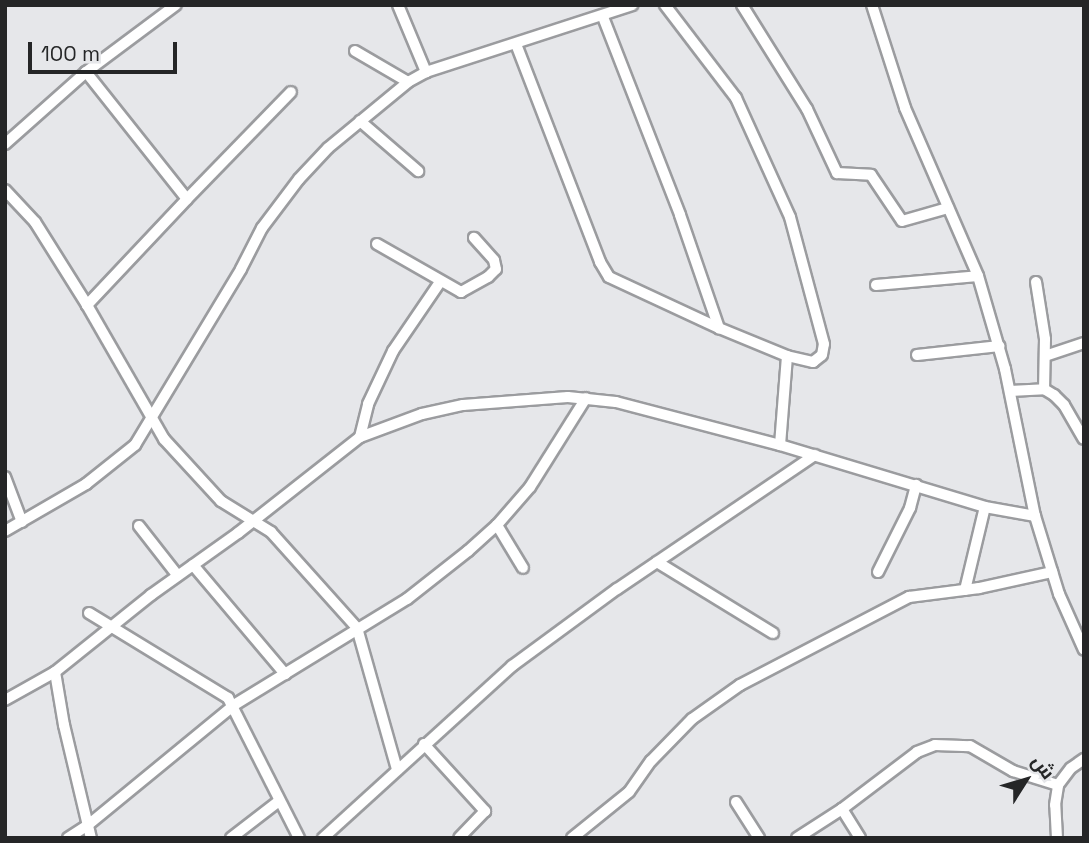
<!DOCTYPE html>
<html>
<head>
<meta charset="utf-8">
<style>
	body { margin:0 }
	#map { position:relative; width:1089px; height:843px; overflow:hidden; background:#e6e7ea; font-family:"Space Grotesk",Cairo,sans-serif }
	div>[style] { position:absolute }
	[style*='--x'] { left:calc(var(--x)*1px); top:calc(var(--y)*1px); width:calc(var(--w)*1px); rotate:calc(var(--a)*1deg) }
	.roads { filter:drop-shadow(2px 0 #9b9c9f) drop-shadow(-2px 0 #9b9c9f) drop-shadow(0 2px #9b9c9f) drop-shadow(0 -2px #9b9c9f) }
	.minor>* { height:10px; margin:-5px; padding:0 5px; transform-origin:5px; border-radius:5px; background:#fff }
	span { translate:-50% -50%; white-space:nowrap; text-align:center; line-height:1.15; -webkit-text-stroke:7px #e6e7ea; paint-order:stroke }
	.frame { position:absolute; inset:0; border:7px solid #252627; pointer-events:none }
	.north { position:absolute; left:991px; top:745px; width:70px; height:70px; -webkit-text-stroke:5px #e6e7ea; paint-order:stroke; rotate:53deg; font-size:19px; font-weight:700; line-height:28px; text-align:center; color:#252627 }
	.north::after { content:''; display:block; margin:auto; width:24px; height:32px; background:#252627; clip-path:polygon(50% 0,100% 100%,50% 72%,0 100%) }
	.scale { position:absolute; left:28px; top:42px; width:149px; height:32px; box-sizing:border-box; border:4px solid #252627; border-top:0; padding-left:9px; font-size:21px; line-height:24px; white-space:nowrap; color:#252627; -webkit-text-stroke:5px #e6e7ea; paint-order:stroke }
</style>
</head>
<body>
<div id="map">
	<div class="roads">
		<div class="minor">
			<div style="--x:398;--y:5;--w:73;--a:67.3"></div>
			<div style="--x:742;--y:5;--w:123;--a:58"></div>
			<div style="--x:807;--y:109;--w:71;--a:64.9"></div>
			<div style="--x:837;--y:173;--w:34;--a:3"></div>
			<div style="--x:871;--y:175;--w:55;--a:56"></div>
			<div style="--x:902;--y:221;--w:48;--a:-15.8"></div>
			<div style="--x:872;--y:5;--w:108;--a:72.2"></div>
			<div style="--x:905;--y:108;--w:183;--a:66.5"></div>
			<div style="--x:978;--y:276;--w:97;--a:73.8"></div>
			<div style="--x:1005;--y:369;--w:150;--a:78.5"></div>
			<div style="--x:1035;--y:516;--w:82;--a:72.9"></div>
			<div style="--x:1059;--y:594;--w:61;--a:65.9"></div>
			<div style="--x:603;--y:17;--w:212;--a:68.7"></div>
			<div style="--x:680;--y:215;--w:120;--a:71"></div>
			<div style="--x:516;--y:44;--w:234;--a:68.9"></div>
			<div style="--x:600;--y:262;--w:17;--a:59"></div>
			<div style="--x:609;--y:277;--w:121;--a:24.9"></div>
			<div style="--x:719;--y:328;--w:74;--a:22.4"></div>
			<div style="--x:787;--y:356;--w:27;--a:13"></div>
			<div style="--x:813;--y:362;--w:11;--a:-38"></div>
			<div style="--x:822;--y:355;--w:11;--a:-80"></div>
			<div style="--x:824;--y:344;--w:131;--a:-105"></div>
			<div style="--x:790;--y:217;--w:131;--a:-114.4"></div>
			<div style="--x:736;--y:98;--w:117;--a:-127.4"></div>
			<div style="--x:355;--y:51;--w:61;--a:30.3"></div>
			<div style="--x:86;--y:72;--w:162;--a:51.5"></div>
			<div style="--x:187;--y:199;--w:146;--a:133.3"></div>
			<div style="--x:360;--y:121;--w:77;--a:40.8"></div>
			<div style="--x:5;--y:144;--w:108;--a:-41.6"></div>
			<div style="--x:86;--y:72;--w:112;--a:-36.7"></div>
			<div style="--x:5;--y:190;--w:44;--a:46.8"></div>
			<div style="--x:35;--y:222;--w:98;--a:57.9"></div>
			<div style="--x:87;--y:305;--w:155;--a:60.1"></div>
			<div style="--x:164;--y:439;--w:84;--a:47.4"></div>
			<div style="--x:221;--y:501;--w:59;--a:31.8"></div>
			<div style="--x:271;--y:532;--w:129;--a:48.1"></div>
			<div style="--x:357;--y:628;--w:147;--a:74.2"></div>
			<div style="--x:187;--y:199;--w:149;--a:-45.8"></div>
			<div style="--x:377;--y:244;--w:97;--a:29.7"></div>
			<div style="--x:461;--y:292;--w:31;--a:-29"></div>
			<div style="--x:488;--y:277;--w:11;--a:-45"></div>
			<div style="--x:496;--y:269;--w:9;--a:-103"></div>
			<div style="--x:494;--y:260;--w:30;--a:-132"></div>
			<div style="--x:1036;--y:282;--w:58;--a:81"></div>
			<div style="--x:1045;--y:339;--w:50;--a:91.1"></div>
			<div style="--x:876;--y:285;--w:102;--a:-5"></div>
			<div style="--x:917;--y:355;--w:83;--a:-6.2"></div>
			<div style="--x:1045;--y:356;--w:41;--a:-18.4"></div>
			<div style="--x:1010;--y:391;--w:34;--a:-3"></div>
			<div style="--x:1044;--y:389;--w:12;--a:31"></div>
			<div style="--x:1054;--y:395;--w:14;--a:45"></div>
			<div style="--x:1064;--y:405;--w:39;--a:60"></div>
			<div style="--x:360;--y:437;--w:34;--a:-76"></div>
			<div style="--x:368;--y:404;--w:59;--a:-64.7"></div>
			<div style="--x:393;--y:351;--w:83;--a:-55.7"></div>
			<div style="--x:780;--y:445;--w:89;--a:-85.5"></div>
			<div style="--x:5;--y:477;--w:48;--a:69.3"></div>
			<div style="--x:497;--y:525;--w:50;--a:58.8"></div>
			<div style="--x:139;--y:526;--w:63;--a:52"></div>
			<div style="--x:5;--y:531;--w:94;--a:-30.1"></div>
			<div style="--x:86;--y:484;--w:63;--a:-38.5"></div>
			<div style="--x:135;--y:445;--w:205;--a:-58.9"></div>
			<div style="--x:241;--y:269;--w:46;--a:-62.9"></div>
			<div style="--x:262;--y:228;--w:61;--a:-52.9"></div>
			<div style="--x:299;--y:179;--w:42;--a:-46.9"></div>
			<div style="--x:328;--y:148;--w:104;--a:-39.5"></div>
			<div style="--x:408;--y:82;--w:21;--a:-29"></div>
			<div style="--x:426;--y:72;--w:217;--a:-18"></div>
			<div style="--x:657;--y:562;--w:136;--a:31.5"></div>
			<div style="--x:193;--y:565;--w:143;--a:49.8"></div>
			<div style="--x:878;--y:572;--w:72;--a:-63.4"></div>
			<div style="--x:910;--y:508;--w:24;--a:-75"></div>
			<div style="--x:965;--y:590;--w:85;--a:-76.5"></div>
			<div style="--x:89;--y:613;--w:163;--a:31.4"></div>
			<div style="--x:228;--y:698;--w:157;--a:63.1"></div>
			<div style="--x:55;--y:672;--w:54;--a:80.4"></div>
			<div style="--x:64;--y:725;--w:116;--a:76.6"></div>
			<div style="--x:5;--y:700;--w:57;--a:-29.2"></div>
			<div style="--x:55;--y:672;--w:123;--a:-38.7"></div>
			<div style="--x:151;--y:595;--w:107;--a:-35.5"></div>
			<div style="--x:238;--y:533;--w:155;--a:-38.2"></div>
			<div style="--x:360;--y:437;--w:66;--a:-20.4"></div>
			<div style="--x:422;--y:414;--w:42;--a:-12.4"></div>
			<div style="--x:463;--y:405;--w:105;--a:-4.4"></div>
			<div style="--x:568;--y:397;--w:48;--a:5.9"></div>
			<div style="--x:616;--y:402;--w:170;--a:14.7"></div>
			<div style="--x:780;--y:445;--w:214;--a:16.8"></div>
			<div style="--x:985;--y:507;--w:51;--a:10.2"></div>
			<div style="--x:424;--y:744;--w:91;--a:47.7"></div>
			<div style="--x:485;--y:811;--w:37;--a:134"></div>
			<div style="--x:736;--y:802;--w:43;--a:57.4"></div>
			<div style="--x:842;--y:809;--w:34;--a:58"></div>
			<div style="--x:68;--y:838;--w:24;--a:-33"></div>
			<div style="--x:88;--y:825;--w:189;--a:-39.4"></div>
			<div style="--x:234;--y:705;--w:203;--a:-31.5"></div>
			<div style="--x:407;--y:599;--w:78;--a:-38.2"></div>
			<div style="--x:468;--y:551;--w:39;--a:-42"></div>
			<div style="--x:497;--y:525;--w:50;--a:-49"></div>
			<div style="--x:530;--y:487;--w:105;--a:-57.8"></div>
			<div style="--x:231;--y:838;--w:61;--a:-37.6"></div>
			<div style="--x:323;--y:838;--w:256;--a:-42.3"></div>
			<div style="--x:512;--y:666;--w:130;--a:-36.3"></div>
			<div style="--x:617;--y:589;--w:239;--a:-34.1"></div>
			<div style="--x:572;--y:838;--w:73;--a:-38.9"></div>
			<div style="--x:629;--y:792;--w:38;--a:-55"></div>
			<div style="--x:651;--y:761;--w:59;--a:-45.7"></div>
			<div style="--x:692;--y:719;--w:59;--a:-35.3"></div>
			<div style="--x:740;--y:685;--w:191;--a:-27.5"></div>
			<div style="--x:909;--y:597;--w:71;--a:-7.3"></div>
			<div style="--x:979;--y:588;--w:75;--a:-12.4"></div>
			<div style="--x:797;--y:838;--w:54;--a:-32.8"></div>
			<div style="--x:842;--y:809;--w:94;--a:-37.2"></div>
			<div style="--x:917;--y:752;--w:19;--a:-21"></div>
			<div style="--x:935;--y:745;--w:35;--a:2"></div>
			<div style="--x:970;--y:746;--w:50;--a:30.2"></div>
			<div style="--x:1013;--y:771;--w:47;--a:17.3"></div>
			<div style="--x:1057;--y:838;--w:33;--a:-93"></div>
			<div style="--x:1055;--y:805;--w:20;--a:-81"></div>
			<div style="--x:1058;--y:785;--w:21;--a:-53"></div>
			<div style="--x:1071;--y:768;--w:16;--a:-35"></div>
		</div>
	</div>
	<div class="frame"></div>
	<div class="north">ش</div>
	<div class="scale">100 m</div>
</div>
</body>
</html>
